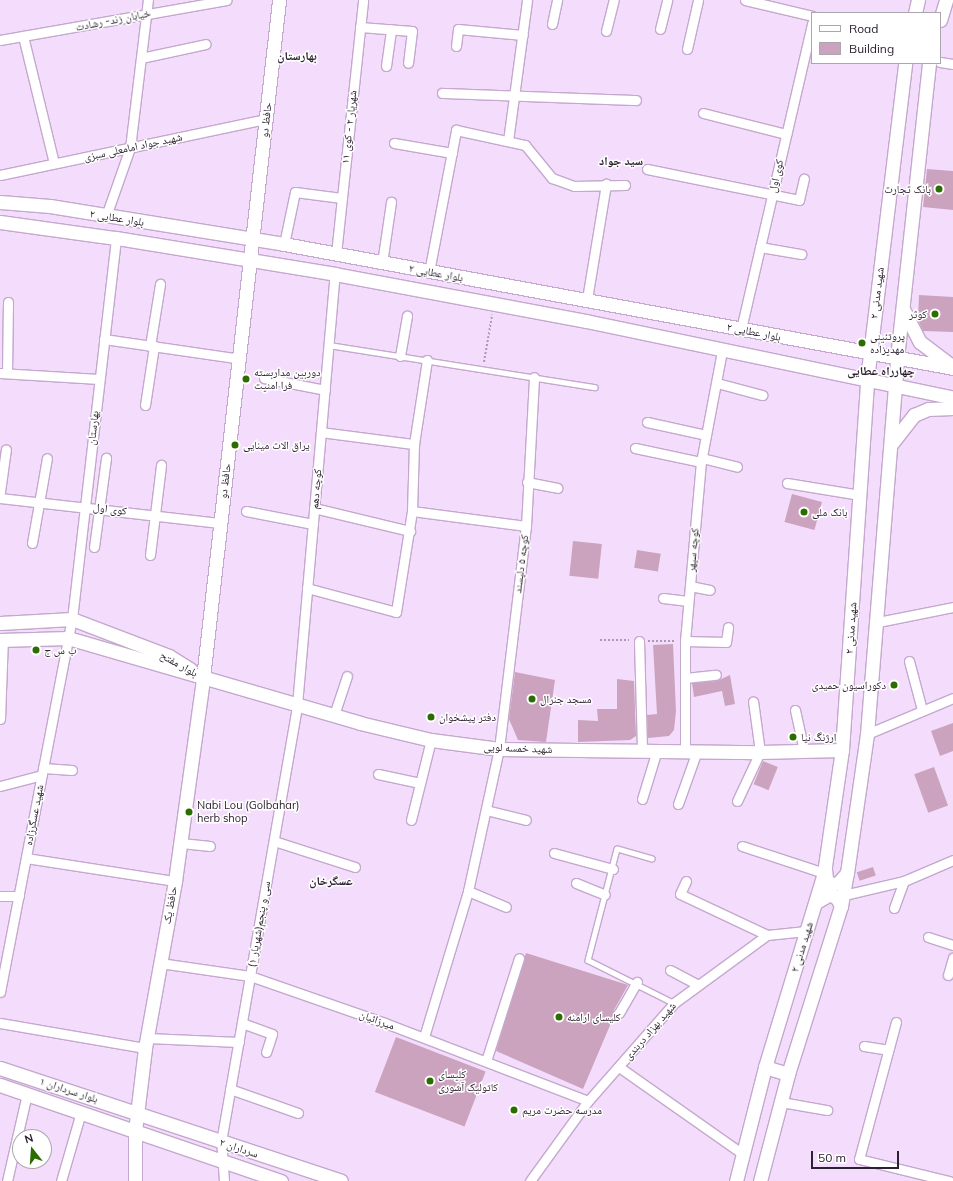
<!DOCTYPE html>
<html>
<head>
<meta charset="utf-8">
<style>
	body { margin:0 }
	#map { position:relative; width:953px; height:1181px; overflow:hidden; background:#f4ddfc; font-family:Mulish,"Noto Naskh Arabic",sans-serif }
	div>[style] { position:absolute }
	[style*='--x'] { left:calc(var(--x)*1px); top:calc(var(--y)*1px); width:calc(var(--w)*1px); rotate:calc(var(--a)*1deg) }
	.building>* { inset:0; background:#cba3be; transform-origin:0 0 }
	.path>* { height:2px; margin-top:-1px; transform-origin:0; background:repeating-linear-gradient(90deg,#ab98b1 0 2px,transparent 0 4px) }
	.roads { filter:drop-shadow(1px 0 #c4a8cd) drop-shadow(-1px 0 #c4a8cd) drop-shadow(0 1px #c4a8cd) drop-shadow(0 -1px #c4a8cd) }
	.lane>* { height:4.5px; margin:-2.25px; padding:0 2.25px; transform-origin:2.25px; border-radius:2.25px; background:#fff }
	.street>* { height:9px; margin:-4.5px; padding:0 4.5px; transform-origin:4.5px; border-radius:4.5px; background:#fff }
	.secondary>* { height:13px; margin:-6.5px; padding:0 6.5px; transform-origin:6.5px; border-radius:6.5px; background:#fff }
	.dots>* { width:11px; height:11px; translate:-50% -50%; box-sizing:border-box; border:2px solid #fff; border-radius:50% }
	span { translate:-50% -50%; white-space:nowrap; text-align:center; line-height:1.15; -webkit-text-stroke:3px #fff; paint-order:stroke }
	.street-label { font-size:11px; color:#2c212f }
	.poi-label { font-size:11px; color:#2c212f }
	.right { translate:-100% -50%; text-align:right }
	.left { translate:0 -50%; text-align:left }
	.neighbourhood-label { font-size:12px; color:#2c212f; font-weight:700 }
	.legend { position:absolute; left:811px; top:12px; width:130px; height:52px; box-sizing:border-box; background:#fff; border:1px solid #aba6ac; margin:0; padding:5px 7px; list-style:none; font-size:12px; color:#2c212f }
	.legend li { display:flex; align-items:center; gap:8px; height:20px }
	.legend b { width:20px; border:1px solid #aba6ac }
	.north { position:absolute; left:12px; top:1129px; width:40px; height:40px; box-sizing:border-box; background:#fff; border:1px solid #aba6ac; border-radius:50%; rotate:343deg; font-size:11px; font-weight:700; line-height:16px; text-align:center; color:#2c212f }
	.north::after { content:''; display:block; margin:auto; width:14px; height:18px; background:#2c6d01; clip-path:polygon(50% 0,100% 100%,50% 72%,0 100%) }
	.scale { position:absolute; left:811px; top:1151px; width:88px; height:18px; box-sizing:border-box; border:2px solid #2c212f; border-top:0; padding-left:5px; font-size:12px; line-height:14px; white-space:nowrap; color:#2c212f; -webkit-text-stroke:3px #fff; paint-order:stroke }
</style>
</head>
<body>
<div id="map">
	<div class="building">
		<div style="clip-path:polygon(927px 169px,953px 171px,953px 210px,923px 207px)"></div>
		<div style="clip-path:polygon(919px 295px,953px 297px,953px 332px,923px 331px,918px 320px)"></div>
		<div style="left:792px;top:494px;width:31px;height:29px;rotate:15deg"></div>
		<div style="left:573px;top:541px;width:29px;height:35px;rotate:6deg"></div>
		<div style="left:637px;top:550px;width:24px;height:18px;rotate:9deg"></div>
		<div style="clip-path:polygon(673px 644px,676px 711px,674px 730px,669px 736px,648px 738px,647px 715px,657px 714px,653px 645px)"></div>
		<div style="clip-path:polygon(515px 672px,555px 680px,546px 742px,518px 740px,509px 719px)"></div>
		<div style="clip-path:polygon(730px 675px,735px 704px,725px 706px,722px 691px,694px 697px,692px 683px,717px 681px)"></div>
		<div style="clip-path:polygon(617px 679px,634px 681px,636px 736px,630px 740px,578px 742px,578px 720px,598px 721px,597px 709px,617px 709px)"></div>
		<div style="clip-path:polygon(953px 723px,953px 751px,940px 756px,931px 731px)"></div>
		<div style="left:763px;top:761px;width:16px;height:25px;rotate:22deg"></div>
		<div style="left:934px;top:767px;width:41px;height:21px;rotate:70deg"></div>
		<div style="left:873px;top:867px;width:9px;height:17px;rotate:72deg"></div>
		<div style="clip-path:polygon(526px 953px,628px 985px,614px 1010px,614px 1016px,583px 1089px,496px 1051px)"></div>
		<div style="left:396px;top:1037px;width:96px;height:59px;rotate:21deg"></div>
	</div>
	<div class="path">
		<div style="--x:484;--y:362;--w:48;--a:-80.3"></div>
		<div style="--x:600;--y:640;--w:29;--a:0"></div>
		<div style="--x:648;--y:641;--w:27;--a:0"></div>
	</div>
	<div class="roads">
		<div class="lane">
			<div style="--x:329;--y:345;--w:269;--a:9"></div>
			<div style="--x:652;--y:859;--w:36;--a:-164"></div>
			<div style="--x:617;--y:849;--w:115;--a:104.6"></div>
			<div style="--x:588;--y:960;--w:96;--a:26.6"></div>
		</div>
		<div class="street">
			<div style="--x:745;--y:0;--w:69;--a:13.4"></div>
			<div style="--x:552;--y:24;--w:25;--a:-78"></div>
			<div style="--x:360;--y:27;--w:52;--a:4.4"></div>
			<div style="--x:412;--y:31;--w:32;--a:97"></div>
			<div style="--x:660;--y:29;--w:30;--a:-76"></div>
			<div style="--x:606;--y:31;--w:32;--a:-76"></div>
			<div style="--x:23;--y:36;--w:131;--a:76.3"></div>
			<div style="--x:0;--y:40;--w:230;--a:-10"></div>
			<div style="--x:456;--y:46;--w:17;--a:-83"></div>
			<div style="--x:458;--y:29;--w:65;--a:5.3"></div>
			<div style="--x:687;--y:49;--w:50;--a:-77.3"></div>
			<div style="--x:141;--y:58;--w:66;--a:-12.2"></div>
			<div style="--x:940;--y:62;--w:13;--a:9"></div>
			<div style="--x:386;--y:66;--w:37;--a:-82"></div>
			<div style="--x:442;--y:93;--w:194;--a:2.1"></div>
			<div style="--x:703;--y:113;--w:86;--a:14.2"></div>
			<div style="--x:508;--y:141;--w:142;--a:-82.3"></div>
			<div style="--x:394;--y:143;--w:59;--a:9.8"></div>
			<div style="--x:647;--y:169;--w:155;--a:11.5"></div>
			<div style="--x:799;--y:200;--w:22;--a:-77"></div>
			<div style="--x:0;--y:175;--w:272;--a:-11.9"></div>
			<div style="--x:106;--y:216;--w:72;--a:-70.6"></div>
			<div style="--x:130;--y:148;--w:149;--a:-83.1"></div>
			<div style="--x:284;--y:244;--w:53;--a:-78.1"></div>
			<div style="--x:295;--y:192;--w:47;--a:7.3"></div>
			<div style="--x:760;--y:247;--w:42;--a:9.7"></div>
			<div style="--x:336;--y:254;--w:255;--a:-83.9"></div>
			<div style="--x:382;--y:263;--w:62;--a:-81.6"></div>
			<div style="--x:429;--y:272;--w:145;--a:-79.2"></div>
			<div style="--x:456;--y:130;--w:71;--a:12.3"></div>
			<div style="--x:525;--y:145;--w:43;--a:50.7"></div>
			<div style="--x:552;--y:178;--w:23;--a:20"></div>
			<div style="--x:574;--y:186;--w:51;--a:-1.1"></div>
			<div style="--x:587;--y:299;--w:117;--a:-80.6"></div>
			<div style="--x:741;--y:329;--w:314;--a:-76.9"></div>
			<div style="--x:104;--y:339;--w:138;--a:8.3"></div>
			<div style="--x:150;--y:346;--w:63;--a:-80.8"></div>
			<div style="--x:400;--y:356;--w:41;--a:-80.1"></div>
			<div style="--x:427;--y:360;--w:85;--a:98.8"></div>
			<div style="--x:414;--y:444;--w:67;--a:91.7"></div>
			<div style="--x:412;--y:511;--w:115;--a:7.5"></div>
			<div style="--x:0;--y:373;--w:99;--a:3.5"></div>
			<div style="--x:7;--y:373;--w:71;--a:-89.2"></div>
			<div style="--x:264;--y:378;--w:62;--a:11.1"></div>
			<div style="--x:717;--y:383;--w:47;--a:14.9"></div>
			<div style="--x:145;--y:405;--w:60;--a:-81.3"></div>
			<div style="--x:647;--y:422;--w:60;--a:12.4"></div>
			<div style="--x:321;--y:432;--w:94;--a:7.4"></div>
			<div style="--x:635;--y:448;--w:67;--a:12"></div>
			<div style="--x:702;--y:458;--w:36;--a:14"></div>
			<div style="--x:527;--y:482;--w:31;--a:11"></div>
			<div style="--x:787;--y:483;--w:74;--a:9.3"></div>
			<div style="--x:0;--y:492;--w:43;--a:-82.1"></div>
			<div style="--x:0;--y:498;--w:221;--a:6.5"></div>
			<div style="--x:314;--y:508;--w:99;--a:13.5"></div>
			<div style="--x:246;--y:511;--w:68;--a:11"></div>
			<div style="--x:32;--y:543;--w:86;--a:-80"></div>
			<div style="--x:94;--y:547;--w:90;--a:-82.3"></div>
			<div style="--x:150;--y:555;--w:91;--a:-83"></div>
			<div style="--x:690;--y:586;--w:20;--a:11"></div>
			<div style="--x:307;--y:588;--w:92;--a:15.1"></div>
			<div style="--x:396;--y:612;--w:102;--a:-81"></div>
			<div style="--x:663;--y:598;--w:25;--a:7"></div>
			<div style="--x:878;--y:622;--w:76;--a:-11.3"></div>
			<div style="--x:639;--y:641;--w:109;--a:88.4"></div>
			<div style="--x:685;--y:641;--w:41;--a:1.4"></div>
			<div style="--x:726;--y:642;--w:15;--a:-82"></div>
			<div style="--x:909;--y:661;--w:51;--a:75.1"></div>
			<div style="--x:685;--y:678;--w:31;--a:-6"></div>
			<div style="--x:795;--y:710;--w:42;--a:77.6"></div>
			<div style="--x:334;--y:715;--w:41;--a:-71.6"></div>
			<div style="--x:0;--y:719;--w:80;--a:-87.9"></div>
			<div style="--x:867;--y:734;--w:93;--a:-22.7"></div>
			<div style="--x:685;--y:751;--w:110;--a:-90"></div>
			<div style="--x:685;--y:641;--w:180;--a:-84.9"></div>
			<div style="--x:701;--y:462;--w:113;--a:-79.3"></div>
			<div style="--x:43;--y:768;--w:29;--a:4"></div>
			<div style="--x:378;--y:774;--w:43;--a:12.1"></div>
			<div style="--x:0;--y:786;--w:43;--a:-14.7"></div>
			<div style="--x:642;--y:799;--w:51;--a:-73"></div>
			<div style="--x:737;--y:801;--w:54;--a:-64.9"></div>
			<div style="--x:760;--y:752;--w:51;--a:-97.8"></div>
			<div style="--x:678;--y:804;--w:56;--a:-70.3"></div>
			<div style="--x:486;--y:810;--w:41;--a:14"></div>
			<div style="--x:411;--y:820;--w:82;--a:-76"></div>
			<div style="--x:274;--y:841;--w:85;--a:17.8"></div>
			<div style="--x:181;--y:843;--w:29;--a:6"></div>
			<div style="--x:742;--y:846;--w:86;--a:18.2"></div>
			<div style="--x:554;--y:853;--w:61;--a:15.2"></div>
			<div style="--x:26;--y:858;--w:151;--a:8.8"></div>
			<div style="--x:686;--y:881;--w:14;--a:115"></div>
			<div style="--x:680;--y:894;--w:96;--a:25.2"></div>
			<div style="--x:576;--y:883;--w:31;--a:22"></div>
			<div style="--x:468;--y:891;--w:41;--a:22.8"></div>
			<div style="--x:844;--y:895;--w:62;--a:-13.1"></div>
			<div style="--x:904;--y:881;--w:53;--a:-23.2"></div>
			<div style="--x:0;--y:896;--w:19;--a:0"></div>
			<div style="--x:894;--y:908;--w:29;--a:-70"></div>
			<div style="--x:928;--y:937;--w:26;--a:18"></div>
			<div style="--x:160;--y:963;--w:91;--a:8.2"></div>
			<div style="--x:250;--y:976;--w:143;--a:19.2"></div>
			<div style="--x:385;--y:1023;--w:217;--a:21"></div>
			<div style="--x:670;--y:970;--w:30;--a:28"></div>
			<div style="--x:948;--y:975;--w:18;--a:-74"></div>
			<div style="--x:0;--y:992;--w:380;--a:-79.1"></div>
			<div style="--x:72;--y:619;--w:384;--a:-83.4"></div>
			<div style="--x:619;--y:1013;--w:36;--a:-60"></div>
			<div style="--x:896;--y:1022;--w:142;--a:105.1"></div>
			<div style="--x:859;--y:1159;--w:93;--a:13.7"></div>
			<div style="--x:0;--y:1023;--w:147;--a:9.8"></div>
			<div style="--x:242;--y:1023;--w:32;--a:20"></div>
			<div style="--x:272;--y:1034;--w:19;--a:108"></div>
			<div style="--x:424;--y:1037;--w:152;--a:-73.2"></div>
			<div style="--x:468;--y:891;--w:145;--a:-77.7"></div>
			<div style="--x:499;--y:749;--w:225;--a:-83.1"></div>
			<div style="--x:526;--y:526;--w:149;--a:-86.9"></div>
			<div style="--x:147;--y:1038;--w:92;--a:2.5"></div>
			<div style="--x:864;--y:1046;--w:24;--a:9"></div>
			<div style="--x:486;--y:1061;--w:108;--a:-72.2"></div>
			<div style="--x:619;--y:1067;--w:151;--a:35.1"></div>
			<div style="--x:230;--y:1089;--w:72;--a:19.4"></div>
			<div style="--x:781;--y:1102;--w:47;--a:9.9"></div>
			<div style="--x:7;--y:1181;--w:89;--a:-77.1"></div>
			<div style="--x:61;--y:1181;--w:72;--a:-73.8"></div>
			<div style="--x:224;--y:1181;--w:39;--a:-94"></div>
			<div style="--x:221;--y:1142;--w:444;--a:-80.1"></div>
			<div style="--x:297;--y:705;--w:433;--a:-85"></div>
			<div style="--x:530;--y:1181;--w:99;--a:-54.1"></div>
			<div style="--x:588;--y:1101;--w:130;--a:-48.7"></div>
			<div style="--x:674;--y:1003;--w:115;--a:-36.2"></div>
			<div style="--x:767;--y:935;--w:39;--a:-6"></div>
		</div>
		<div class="secondary">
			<div style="--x:915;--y:13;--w:13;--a:-77"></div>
			<div style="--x:940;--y:20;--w:21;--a:-73"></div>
			<div style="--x:0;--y:202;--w:50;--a:4.6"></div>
			<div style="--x:50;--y:206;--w:237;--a:9.2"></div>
			<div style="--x:284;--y:244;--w:680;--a:10.5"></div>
			<div style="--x:0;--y:222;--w:117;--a:7.9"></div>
			<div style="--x:116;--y:238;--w:222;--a:9.3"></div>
			<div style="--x:335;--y:274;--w:255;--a:10.6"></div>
			<div style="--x:586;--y:321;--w:375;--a:11.8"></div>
			<div style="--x:903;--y:309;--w:37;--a:63"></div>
			<div style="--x:920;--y:342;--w:39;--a:37"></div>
			<div style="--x:892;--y:443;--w:36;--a:-52"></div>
			<div style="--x:914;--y:415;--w:15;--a:-23"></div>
			<div style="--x:928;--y:409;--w:25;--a:-2"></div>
			<div style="--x:0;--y:623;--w:72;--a:-3.2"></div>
			<div style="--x:72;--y:619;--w:104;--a:20.9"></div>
			<div style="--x:169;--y:656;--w:25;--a:32"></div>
			<div style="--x:0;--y:640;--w:68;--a:-1.7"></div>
			<div style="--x:68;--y:638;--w:304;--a:16.2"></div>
			<div style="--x:360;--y:723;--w:73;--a:13.5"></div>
			<div style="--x:431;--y:740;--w:69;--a:7.5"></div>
			<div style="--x:499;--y:749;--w:261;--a:0.7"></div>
			<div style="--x:760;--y:752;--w:82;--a:-1.4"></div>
			<div style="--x:825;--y:869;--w:10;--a:84"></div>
			<div style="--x:826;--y:879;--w:8;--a:50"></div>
			<div style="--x:831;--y:885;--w:7;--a:-16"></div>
			<div style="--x:838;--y:883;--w:13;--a:-48"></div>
			<div style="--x:816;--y:902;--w:16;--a:-30"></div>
			<div style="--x:830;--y:894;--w:8;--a:30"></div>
			<div style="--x:837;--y:898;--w:9;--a:63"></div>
			<div style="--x:765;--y:1067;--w:24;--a:17"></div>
			<div style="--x:0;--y:1068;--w:359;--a:18.3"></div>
			<div style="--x:0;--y:1085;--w:297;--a:18.9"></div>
			<div style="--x:135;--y:1181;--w:50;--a:-90"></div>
			<div style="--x:135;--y:1131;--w:84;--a:-83.1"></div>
			<div style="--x:145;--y:1048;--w:170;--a:-79.8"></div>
			<div style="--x:175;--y:881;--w:205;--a:-82.1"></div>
			<div style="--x:203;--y:678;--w:682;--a:-83.6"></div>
			<div style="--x:736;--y:1181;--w:118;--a:-75.7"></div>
			<div style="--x:765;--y:1067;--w:203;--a:-73.1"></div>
			<div style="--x:824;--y:873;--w:124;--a:-81.7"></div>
			<div style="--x:842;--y:750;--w:372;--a:-86.1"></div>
			<div style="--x:867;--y:379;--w:318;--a:-83.1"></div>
			<div style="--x:760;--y:1181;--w:111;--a:-75.3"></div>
			<div style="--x:788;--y:1074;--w:176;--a:-72.5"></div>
			<div style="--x:841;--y:906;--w:34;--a:-80"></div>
			<div style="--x:847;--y:873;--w:140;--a:-81.8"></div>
			<div style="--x:867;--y:734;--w:377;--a:-85.4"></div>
			<div style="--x:897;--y:358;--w:297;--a:-83.8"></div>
		</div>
	</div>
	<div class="dots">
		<div style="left:939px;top:189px;background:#2c6d01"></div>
		<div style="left:935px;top:314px;background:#2c6d01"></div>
		<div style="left:862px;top:343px;background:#2c6d01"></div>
		<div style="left:246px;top:379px;background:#2c6d01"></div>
		<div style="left:235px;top:445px;background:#2c6d01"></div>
		<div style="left:804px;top:512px;background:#2c6d01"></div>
		<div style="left:36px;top:650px;background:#2c6d01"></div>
		<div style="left:894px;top:685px;background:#2c6d01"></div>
		<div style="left:532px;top:699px;background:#2c6d01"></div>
		<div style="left:431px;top:717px;background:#2c6d01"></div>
		<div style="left:793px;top:737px;background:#2c6d01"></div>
		<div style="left:189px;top:812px;background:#2c6d01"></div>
		<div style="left:559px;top:1017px;background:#2c6d01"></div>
		<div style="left:430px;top:1081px;background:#2c6d01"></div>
		<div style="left:514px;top:1110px;background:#2c6d01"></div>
	</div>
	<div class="street-label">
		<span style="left:113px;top:20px;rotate:-11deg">خیابان زند- رشادت</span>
		<span style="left:266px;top:120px;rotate:-84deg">حافظ دو</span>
		<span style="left:349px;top:127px;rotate:-84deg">شهریار ۲ - کوی ۱۱</span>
		<span style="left:133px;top:147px;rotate:-12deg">شهید جواد امامعلی سبزی</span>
		<span style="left:776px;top:176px;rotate:-77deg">کوی اول</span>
		<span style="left:117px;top:218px;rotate:9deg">بلوار عطایی ۲</span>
		<span style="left:436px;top:273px;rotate:10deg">بلوار عطایی ۲</span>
		<span style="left:877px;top:293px;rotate:-83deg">شهید مدنی ۲</span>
		<span style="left:754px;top:332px;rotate:11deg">بلوار عطایی ۲</span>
		<span style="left:93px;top:428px;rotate:-84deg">بهارستان</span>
		<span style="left:225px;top:481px;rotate:-83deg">حافظ دو</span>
		<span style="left:316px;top:489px;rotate:-85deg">کوچه دهم</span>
		<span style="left:110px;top:509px;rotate:7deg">کوی اول</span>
		<span style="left:693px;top:550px;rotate:-85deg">کوچه سپهر</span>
		<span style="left:521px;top:564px;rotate:-83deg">کوچه ۵ دلپسند</span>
		<span style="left:851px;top:628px;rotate:-86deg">شهید مدنی ۲</span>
		<span style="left:179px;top:664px;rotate:29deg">بلوار مفتح</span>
		<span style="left:518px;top:748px;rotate:2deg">شهید خمسه لویی</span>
		<span style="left:34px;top:815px;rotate:-79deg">شهید عسگرزاده</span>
		<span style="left:170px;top:905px;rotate:-80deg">حافظ یک</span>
		<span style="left:259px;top:924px;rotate:-80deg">سی و پنجم(شهریار ۱)</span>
		<span style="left:802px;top:947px;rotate:-73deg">شهید مدنی ۲</span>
		<span style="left:377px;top:1020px;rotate:20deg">میرزائیان</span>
		<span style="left:650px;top:1031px;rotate:-49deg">شهید بهزاد دربندی</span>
		<span style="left:69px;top:1090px;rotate:18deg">بلوار سرداران ۱</span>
		<span style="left:239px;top:1148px;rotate:18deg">سرداران ۲</span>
	</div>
	<div class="poi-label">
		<span class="right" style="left:931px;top:189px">بانک تجارت</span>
		<span class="right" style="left:927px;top:314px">کوثر</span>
		<span class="left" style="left:870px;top:343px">پروتئينی<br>مهديزاده</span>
		<span class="left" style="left:254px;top:379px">دوربین مداربسته<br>فرا امنیت</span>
		<span class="left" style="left:243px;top:445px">یراق الات مینایی</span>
		<span class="left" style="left:812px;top:512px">بانک ملی</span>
		<span class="left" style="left:44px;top:650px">ب س ج</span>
		<span class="right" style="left:886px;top:685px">دکوراسیون حمیدی</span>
		<span class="left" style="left:540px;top:699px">مسجد جنرال</span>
		<span class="left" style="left:439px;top:717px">دفتر پیشخوان</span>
		<span class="left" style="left:801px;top:737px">ارژنگ نیا</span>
		<span class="left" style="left:197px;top:812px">Nabi Lou (Golbahar)<br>herb shop</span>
		<span class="left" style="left:567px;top:1017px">کلیسای ارامنه</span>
		<span class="left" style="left:438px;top:1081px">کلیسای<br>کاتولیک آشوری</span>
		<span class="left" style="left:522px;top:1110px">مدرسه حضرت مریم</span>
	</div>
	<div class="neighbourhood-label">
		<span style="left:297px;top:56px">بهارستان</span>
		<span style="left:621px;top:161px">سید جواد</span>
		<span style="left:881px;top:371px">چهارراه عطایی</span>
		<span style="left:331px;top:881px">عسگرخان</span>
	</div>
	<ul class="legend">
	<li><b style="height:5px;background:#fff"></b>Road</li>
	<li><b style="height:11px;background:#cba3be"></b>Building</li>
	</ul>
	<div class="north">N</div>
	<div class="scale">50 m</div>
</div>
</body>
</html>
